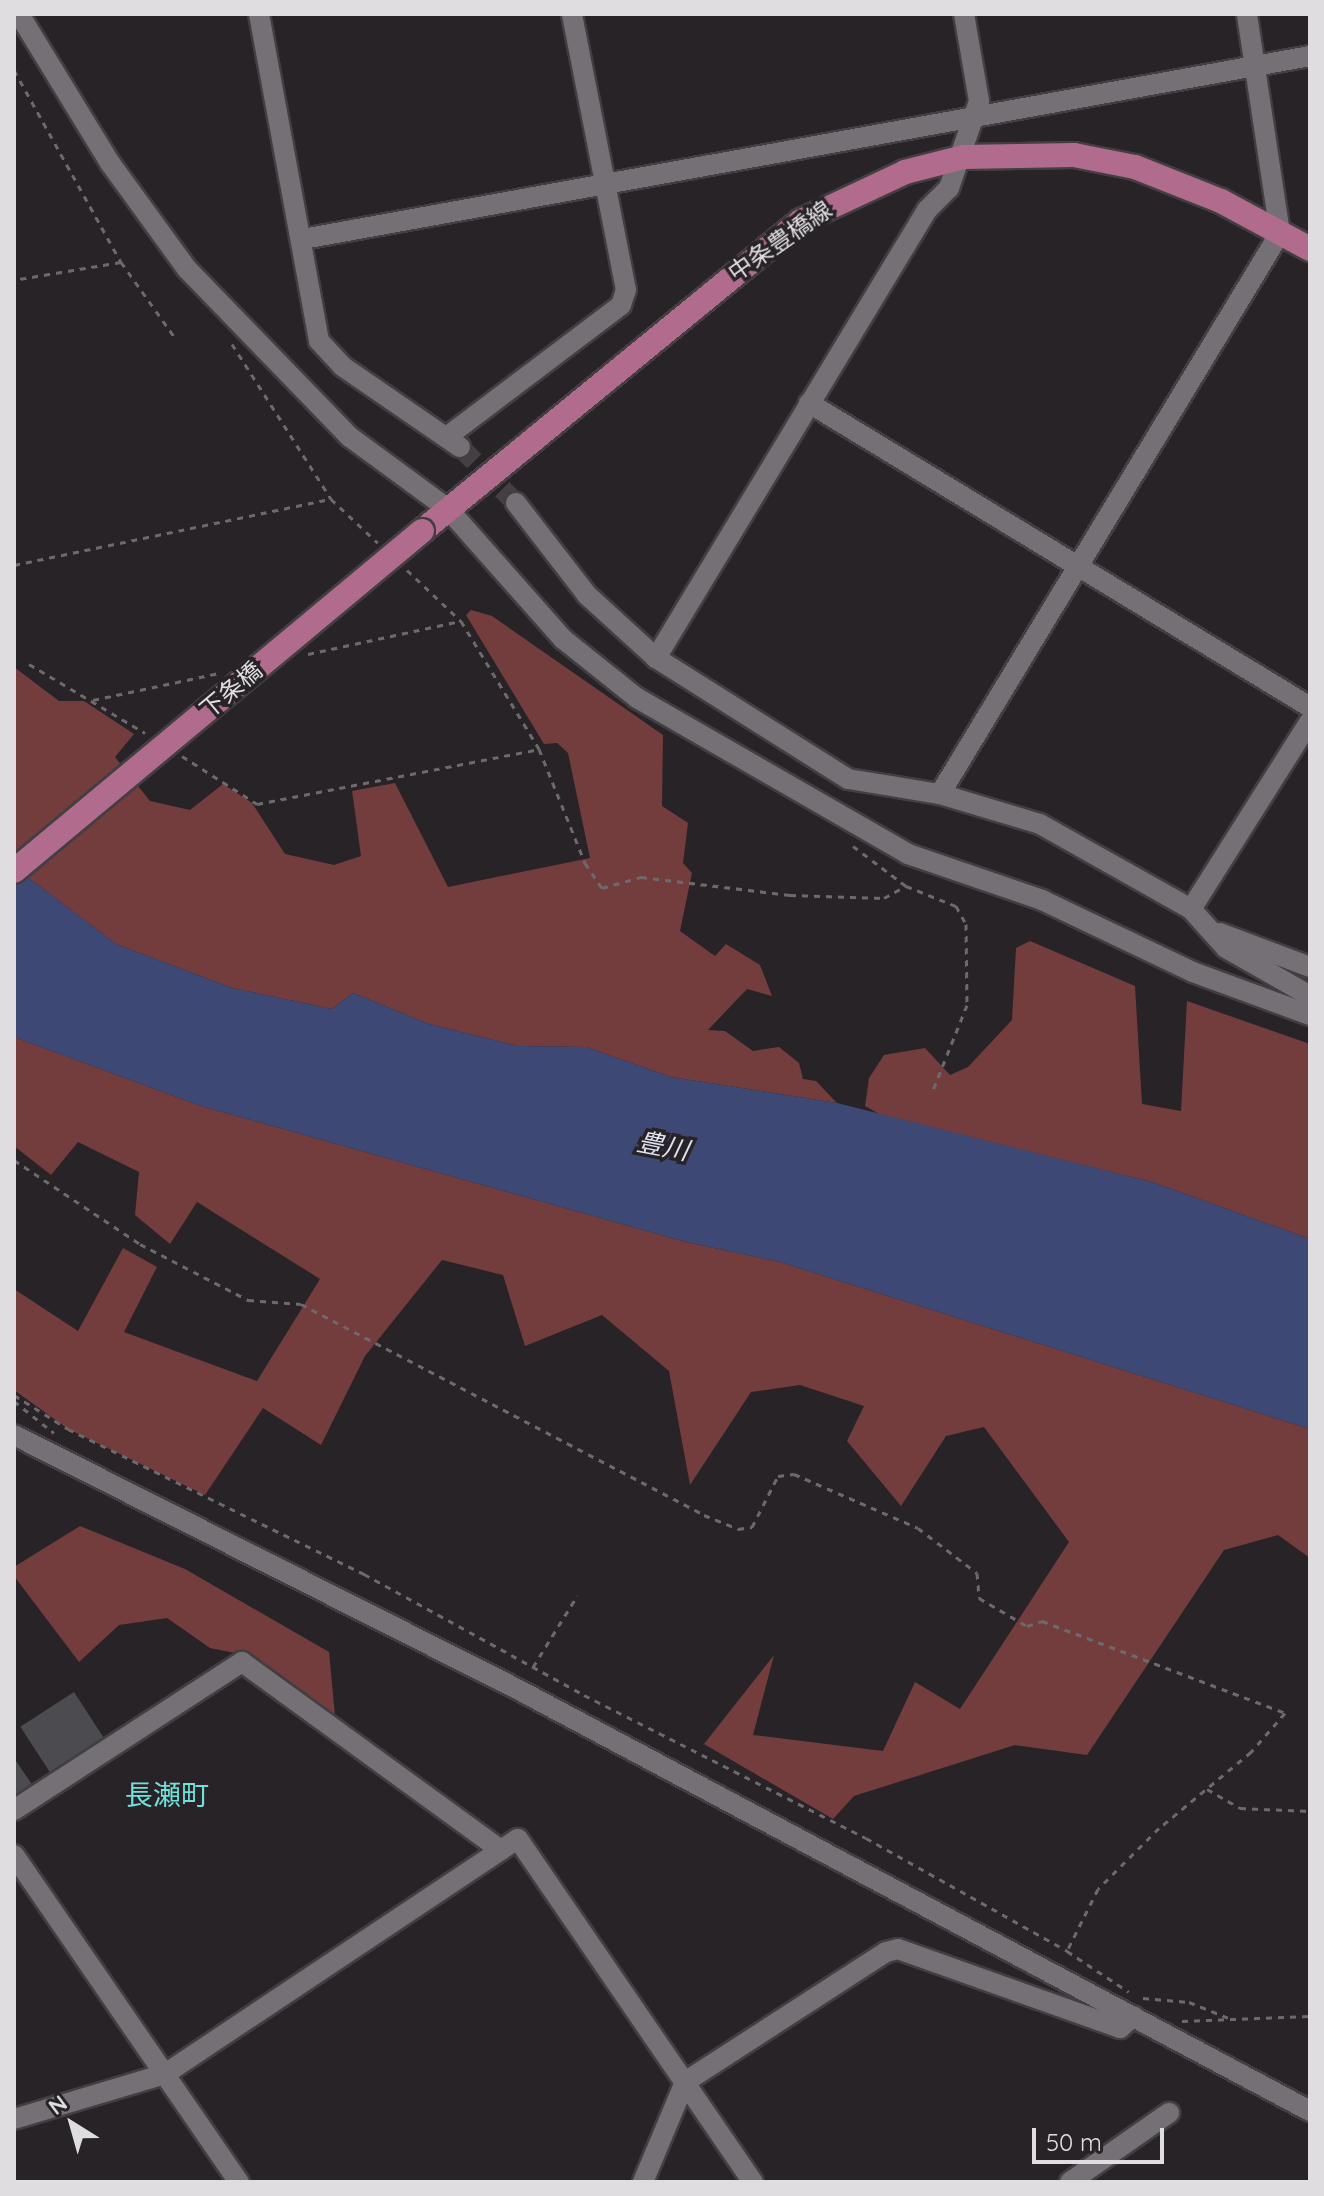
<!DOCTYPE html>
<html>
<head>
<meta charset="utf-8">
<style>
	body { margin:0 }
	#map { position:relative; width:1324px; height:2196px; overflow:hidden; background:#272327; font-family:Quicksand,"Noto Sans JP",sans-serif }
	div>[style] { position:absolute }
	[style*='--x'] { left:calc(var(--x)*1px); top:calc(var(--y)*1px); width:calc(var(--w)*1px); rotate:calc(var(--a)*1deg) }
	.forest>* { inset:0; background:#733d3d }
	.water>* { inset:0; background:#3e4875 }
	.building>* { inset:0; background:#4c4b50; transform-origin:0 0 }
	.minor-tunnel>* { height:20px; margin-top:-10px; transform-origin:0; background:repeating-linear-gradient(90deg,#433f43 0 20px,transparent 0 30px) }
	.path>* { height:3px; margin-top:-1.5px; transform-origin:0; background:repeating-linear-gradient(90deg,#6d696d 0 6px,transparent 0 12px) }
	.roads { filter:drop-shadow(2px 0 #423e42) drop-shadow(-2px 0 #423e42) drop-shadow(0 2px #423e42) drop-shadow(0 -2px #423e42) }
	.minor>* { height:20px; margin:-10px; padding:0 10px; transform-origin:10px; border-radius:10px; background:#757075 }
	.major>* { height:24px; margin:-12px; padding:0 12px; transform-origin:12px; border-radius:12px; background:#b16b8c }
	.bridges { filter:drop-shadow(2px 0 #423e42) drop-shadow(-2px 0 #423e42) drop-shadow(0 2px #423e42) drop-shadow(0 -2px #423e42) }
	.major-bridge>* { height:24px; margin:-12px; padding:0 12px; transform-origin:12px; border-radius:12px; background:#b16b8c }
	span { translate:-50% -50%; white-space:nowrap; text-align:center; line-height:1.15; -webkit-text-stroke:7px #272327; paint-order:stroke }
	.street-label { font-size:24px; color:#e0dde0 }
	.water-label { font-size:26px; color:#dde2f1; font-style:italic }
	.quarter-label { font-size:28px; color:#73dfda }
	.frame { position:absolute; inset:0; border:16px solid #e0dde0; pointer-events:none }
	.north { position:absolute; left:32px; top:2084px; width:80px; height:80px; -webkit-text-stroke:6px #272327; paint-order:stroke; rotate:323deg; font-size:22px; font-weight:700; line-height:32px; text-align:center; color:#e0dde0 }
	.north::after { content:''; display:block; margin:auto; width:28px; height:36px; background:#e0dde0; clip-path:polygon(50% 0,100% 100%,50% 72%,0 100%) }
	.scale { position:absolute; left:1032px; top:2128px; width:132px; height:36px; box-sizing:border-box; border:4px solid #e0dde0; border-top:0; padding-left:10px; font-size:24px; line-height:28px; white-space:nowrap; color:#e0dde0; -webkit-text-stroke:6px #272327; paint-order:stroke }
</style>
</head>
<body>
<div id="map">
	<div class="forest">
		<div style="clip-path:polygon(471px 610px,492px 616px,663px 735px,662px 806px,688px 823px,683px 863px,692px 873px,680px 931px,715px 956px,726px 944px,760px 965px,772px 996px,747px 989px,708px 1030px,725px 1031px,753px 1051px,779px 1047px,799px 1063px,803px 1079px,816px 1081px,837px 1103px,671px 1077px,586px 1047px,518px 1046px,429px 1024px,353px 993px,332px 1009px,232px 988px,116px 944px,14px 867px,14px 667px,59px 701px,84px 701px,134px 734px,115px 757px,150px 801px,190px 810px,223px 784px,252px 803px,285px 854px,334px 865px,361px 856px,352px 791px,395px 783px,448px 887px,590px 858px,568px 753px,557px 743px,544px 744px,466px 615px)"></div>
		<div style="clip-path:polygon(1030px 941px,1135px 986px,1142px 1104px,1181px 1111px,1187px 1001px,1310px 1044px,1310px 1239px,1152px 1182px,881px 1115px,865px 1106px,869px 1078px,884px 1055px,925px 1048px,950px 1075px,968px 1067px,1012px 1020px,1016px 948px)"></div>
		<div style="clip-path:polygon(14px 1037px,201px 1106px,686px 1242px,780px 1262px,1310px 1429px,1310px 1558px,1278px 1535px,1224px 1550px,1087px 1755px,1015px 1745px,854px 1796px,833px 1819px,704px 1744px,774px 1655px,753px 1735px,883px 1751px,915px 1682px,960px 1709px,1069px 1542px,984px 1427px,946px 1436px,901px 1506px,847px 1441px,864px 1406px,800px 1385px,751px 1392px,690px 1485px,669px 1371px,602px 1315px,525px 1346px,503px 1275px,442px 1260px,365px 1356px,321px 1445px,263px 1408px,205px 1495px,68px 1429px,14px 1390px,14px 1289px,78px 1331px,123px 1248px,157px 1267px,124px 1332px,257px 1381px,320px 1279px,197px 1202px,170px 1244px,135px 1215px,139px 1172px,78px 1142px,51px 1175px,14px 1146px)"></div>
		<div style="clip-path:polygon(80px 1526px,185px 1569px,329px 1652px,335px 1716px,240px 1654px,210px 1648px,167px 1618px,119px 1625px,79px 1662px,14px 1576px,14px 1567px)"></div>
	</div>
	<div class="water">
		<div style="clip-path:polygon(14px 867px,116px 944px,232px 988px,332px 1009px,353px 993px,429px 1024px,518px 1046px,586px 1047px,671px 1077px,837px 1103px,1152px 1182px,1310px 1239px,1310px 1429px,780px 1262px,686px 1242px,201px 1106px,14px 1037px)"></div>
	</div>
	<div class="building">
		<div style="left:74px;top:1692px;width:59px;height:64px;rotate:57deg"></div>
		<div style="clip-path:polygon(14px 1758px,35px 1789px,14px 1803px)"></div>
	</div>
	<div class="minor-tunnel">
		<div style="--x:460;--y:447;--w:79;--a:45"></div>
	</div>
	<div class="path">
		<div style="--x:14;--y:70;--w:220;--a:60.9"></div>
		<div style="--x:121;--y:262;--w:109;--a:170.5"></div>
		<div style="--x:121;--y:262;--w:95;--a:54.5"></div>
		<div style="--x:232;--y:344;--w:184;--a:57.4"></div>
		<div style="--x:331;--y:499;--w:64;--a:43.1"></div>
		<div style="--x:14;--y:565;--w:324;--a:-11.8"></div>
		<div style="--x:407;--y:570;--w:74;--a:43.4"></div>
		<div style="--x:461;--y:621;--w:150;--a:58.6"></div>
		<div style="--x:539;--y:749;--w:123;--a:68"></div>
		<div style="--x:585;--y:863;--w:30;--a:56"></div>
		<div style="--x:602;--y:888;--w:41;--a:-15.8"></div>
		<div style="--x:641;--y:877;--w:150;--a:6.9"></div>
		<div style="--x:790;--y:895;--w:94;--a:1.8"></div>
		<div style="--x:884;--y:898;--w:25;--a:-29"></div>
		<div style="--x:308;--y:654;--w:157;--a:-12.2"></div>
		<div style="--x:29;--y:664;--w:135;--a:30.7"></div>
		<div style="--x:93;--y:700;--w:129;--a:-12.1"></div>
		<div style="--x:182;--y:756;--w:89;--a:32.6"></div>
		<div style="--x:257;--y:804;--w:287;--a:-11"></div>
		<div style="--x:853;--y:846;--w:66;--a:37"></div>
		<div style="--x:906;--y:886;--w:54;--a:21.8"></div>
		<div style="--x:956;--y:906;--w:21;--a:61"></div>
		<div style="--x:966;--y:924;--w:81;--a:89.3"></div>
		<div style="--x:967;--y:1005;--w:92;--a:111.8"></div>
		<div style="--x:14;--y:1160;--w:151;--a:33.7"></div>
		<div style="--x:140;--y:1244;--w:122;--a:27.4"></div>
		<div style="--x:248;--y:1300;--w:53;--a:4.3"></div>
		<div style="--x:301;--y:1304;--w:455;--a:27.6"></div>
		<div style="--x:704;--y:1515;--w:37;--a:22"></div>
		<div style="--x:738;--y:1529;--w:14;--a:-8"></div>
		<div style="--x:752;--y:1527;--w:57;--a:-63"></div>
		<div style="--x:778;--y:1476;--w:16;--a:-7"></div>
		<div style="--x:794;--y:1474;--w:135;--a:23.5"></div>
		<div style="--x:918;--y:1528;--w:74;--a:37.3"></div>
		<div style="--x:977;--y:1573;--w:25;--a:85"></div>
		<div style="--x:979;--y:1598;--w:56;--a:30.3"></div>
		<div style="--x:1027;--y:1626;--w:16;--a:-18"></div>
		<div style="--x:1042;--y:1621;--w:260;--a:20.7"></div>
		<div style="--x:1285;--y:1713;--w:52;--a:131.1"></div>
		<div style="--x:1251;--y:1752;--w:119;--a:140.4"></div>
		<div style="--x:1159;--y:1828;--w:86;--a:135"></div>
		<div style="--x:1098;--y:1889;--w:69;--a:116.6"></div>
		<div style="--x:1067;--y:1951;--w:74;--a:33.5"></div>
		<div style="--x:14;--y:1395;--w:64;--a:32.2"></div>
		<div style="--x:68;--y:1429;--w:330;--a:26.1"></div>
		<div style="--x:364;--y:1574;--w:251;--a:28.8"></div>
		<div style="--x:584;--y:1695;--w:316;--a:26.9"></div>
		<div style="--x:866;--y:1838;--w:231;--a:29.3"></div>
		<div style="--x:14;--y:1401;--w:51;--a:38.7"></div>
		<div style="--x:533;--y:1667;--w:84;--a:-58.2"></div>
		<div style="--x:1207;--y:1789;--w:38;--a:30"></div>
		<div style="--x:1240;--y:1808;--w:70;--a:2.5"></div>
		<div style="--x:1143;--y:1998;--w:46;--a:5"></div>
		<div style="--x:1189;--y:2002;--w:45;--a:22"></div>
		<div style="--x:1182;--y:2021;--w:128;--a:-2.2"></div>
	</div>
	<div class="roads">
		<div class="minor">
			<div style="--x:19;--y:14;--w:175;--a:58.6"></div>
			<div style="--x:110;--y:163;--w:131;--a:54"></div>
			<div style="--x:187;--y:269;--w:234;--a:45.9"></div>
			<div style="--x:350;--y:437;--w:122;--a:36.3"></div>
			<div style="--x:448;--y:509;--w:174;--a:48.5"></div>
			<div style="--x:563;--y:639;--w:95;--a:38.6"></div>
			<div style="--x:637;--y:698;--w:313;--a:29.9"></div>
			<div style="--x:908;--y:854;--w:142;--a:18.9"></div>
			<div style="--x:1042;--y:900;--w:167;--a:25.5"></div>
			<div style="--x:1193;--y:972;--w:125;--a:20.2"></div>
			<div style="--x:259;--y:14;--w:332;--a:79.6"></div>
			<div style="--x:319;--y:341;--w:34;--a:47"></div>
			<div style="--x:342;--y:366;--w:143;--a:34.5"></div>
			<div style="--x:964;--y:14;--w:88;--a:80.2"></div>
			<div style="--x:979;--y:101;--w:92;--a:109"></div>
			<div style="--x:949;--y:188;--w:31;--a:135"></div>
			<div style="--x:927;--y:210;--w:524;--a:121.17"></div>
			<div style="--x:656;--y:658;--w:227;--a:32.2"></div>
			<div style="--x:848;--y:779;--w:93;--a:9.3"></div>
			<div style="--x:940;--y:794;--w:104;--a:16.7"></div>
			<div style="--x:1040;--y:824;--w:173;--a:29.4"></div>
			<div style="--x:303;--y:239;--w:1023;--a:-10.3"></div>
			<div style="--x:809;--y:403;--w:586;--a:31.25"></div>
			<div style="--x:448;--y:436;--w:217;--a:-37.1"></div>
			<div style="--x:621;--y:305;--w:16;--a:-72"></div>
			<div style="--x:626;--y:290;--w:281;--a:-101.1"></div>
			<div style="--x:516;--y:503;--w:116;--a:52.3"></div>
			<div style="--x:587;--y:595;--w:93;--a:42.4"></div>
			<div style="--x:1310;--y:721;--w:222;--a:122.3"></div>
			<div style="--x:1191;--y:909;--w:52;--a:48.1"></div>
			<div style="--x:1226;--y:948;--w:97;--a:29.7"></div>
			<div style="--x:940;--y:794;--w:656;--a:-58.78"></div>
			<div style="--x:1280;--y:233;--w:221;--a:-98.6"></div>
			<div style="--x:1220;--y:933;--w:96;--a:20.7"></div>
			<div style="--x:14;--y:1435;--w:568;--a:26.79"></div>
			<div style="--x:521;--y:1691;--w:894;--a:28.03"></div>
			<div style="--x:14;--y:1810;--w:272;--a:-33"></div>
			<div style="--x:242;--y:1662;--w:320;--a:36"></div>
			<div style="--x:14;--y:1855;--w:397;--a:55.5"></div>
			<div style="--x:14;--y:2119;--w:158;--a:-16.6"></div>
			<div style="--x:165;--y:2074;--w:424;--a:-33.7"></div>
			<div style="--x:518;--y:1839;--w:416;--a:55.6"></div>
			<div style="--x:643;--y:2182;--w:108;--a:-67.2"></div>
			<div style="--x:685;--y:2082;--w:239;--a:-32.9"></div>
			<div style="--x:886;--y:1952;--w:12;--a:-14"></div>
			<div style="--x:898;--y:1949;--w:236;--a:19.6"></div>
			<div style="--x:1120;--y:2028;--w:18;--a:-41"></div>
			<div style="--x:1070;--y:2182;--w:121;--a:-34.9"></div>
		</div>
		<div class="major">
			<div style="--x:422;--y:531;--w:490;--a:-39.3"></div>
			<div style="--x:801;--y:221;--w:115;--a:-25.2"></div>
			<div style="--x:905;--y:172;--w:61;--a:-14.3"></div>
			<div style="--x:964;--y:157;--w:110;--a:-1"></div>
			<div style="--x:1074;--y:155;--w:62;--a:11.1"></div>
			<div style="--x:1135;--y:167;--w:92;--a:21.6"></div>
			<div style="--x:1221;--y:201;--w:101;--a:28.3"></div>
		</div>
	</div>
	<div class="bridges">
		<div class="major-bridge">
			<div style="--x:14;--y:871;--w:531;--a:-39.81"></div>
		</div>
	</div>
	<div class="street-label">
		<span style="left:780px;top:241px;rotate:-35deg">中条豊橋線</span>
		<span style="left:231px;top:690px;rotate:-40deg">下条橋</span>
	</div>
	<div class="water-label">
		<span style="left:663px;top:1146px;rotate:11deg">豊川</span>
	</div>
	<div class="quarter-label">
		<span style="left:167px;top:1795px">長瀬町</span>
	</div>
	<div class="frame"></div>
	<div class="north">N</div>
	<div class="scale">50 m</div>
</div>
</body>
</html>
